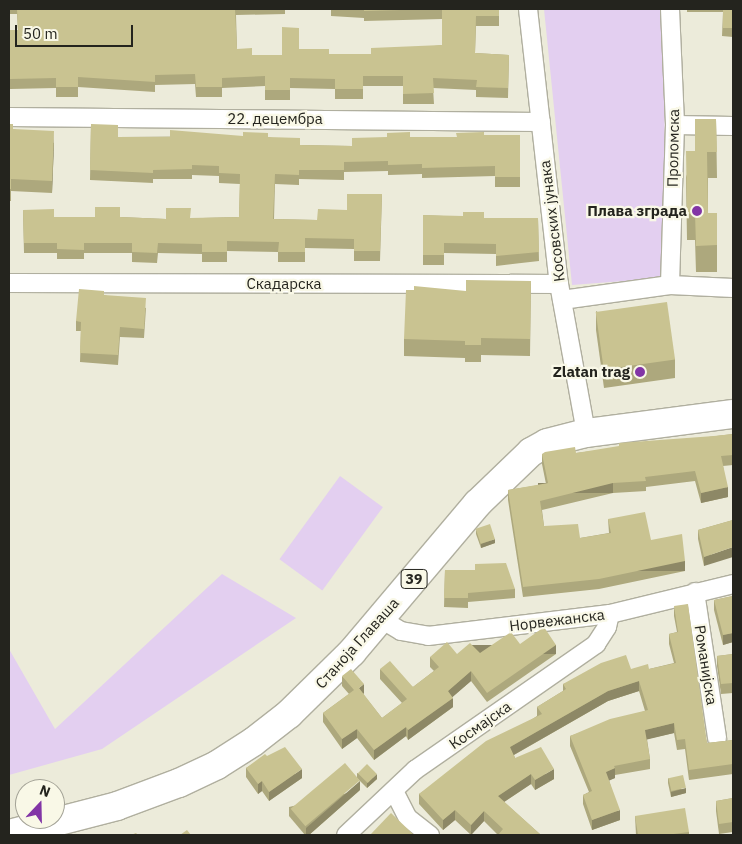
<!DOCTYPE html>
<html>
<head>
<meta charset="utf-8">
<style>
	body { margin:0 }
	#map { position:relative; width:742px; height:844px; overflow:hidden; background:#ecebda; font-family:"IBM Plex Sans",sans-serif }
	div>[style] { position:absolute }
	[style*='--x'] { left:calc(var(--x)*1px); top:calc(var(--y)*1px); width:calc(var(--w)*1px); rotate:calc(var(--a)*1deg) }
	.green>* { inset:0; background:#e3cff0; transform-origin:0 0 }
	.roads { filter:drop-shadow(1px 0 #b0af9f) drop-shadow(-1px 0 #b0af9f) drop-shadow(0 1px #b0af9f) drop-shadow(0 -1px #b0af9f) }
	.street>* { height:18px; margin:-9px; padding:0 9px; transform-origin:9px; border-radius:9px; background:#fff }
	.primary>* { height:28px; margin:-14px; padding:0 14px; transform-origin:14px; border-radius:14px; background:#fff }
	.wall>* { inset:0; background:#ada87d }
	.shaded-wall>* { inset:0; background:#8d8866; transform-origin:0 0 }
	.building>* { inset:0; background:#c9c391; transform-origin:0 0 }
	.dots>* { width:14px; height:14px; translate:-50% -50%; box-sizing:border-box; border:2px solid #f9f8e7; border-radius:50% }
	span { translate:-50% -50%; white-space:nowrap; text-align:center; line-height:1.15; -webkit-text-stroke:4.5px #f9f8e7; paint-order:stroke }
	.shield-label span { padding:1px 4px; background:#f9f8e7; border:1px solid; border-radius:4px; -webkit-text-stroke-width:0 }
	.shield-label { font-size:14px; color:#24241e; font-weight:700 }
	.street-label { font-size:15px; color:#24241e }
	.poi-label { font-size:15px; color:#24241e; font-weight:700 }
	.right { translate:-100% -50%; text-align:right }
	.frame { position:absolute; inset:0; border:10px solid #24241e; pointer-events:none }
	.north { position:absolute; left:15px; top:779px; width:50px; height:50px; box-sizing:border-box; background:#f9f8e7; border:1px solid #a4a397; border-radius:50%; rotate:21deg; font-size:14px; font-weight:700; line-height:20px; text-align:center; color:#24241e }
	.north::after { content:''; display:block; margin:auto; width:18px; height:22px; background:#8235a6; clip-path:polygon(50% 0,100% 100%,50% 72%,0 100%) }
	.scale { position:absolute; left:15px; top:25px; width:118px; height:22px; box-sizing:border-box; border:2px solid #24241e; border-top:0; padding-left:6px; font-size:15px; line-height:18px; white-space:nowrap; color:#24241e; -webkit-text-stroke:4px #f9f8e7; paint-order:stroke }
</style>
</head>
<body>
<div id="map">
	<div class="green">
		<div style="clip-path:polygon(544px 9px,665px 9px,664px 278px,572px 285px)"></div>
		<div style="left:340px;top:476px;width:53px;height:103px;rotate:36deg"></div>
		<div style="clip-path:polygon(222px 574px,296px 618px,102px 749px,9px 775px,9px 649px,55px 729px)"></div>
	</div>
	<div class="roads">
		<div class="street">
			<div style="--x:528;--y:9;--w:277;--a:83.6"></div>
			<div style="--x:559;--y:284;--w:151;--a:79.7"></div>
			<div style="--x:670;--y:9;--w:116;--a:87.5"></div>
			<div style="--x:675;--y:125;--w:160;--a:91.8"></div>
			<div style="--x:670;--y:285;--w:63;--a:2.7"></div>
			<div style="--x:9;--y:117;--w:532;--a:0.54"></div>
			<div style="--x:675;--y:125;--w:58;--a:1"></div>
			<div style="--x:9;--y:283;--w:550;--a:0.1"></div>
			<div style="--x:562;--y:300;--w:109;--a:-7.9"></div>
			<div style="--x:695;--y:592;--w:148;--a:81.4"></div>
			<div style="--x:381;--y:619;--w:23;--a:31"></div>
			<div style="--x:401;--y:631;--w:27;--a:10"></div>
			<div style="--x:428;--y:636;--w:183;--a:-6.9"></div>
			<div style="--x:610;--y:614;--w:127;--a:-13.7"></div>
			<div style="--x:394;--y:791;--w:30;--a:63"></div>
			<div style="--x:408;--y:818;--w:28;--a:38"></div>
			<div style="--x:346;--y:835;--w:95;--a:-43.3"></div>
			<div style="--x:415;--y:770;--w:221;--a:-34.8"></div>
			<div style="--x:596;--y:644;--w:20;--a:-57"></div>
			<div style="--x:607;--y:627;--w:13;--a:-77"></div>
		</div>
		<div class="primary">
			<div style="--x:9;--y:834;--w:112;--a:-14.5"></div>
			<div style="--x:117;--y:806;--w:66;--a:-20.4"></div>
			<div style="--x:179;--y:783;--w:42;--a:-25.3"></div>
			<div style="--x:217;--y:765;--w:43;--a:-32.6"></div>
			<div style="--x:253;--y:742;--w:46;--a:-37.9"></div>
			<div style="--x:289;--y:714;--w:88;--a:-44.5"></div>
			<div style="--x:352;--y:652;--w:194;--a:-49.8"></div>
			<div style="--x:477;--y:504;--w:75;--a:-43.9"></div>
			<div style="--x:531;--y:452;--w:18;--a:-29"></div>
			<div style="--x:547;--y:443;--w:40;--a:-14.4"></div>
			<div style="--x:586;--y:433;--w:148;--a:-7.4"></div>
		</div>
	</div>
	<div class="wall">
		<div style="clip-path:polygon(9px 9px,285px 9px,285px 14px,236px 15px,237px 49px,252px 55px,282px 55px,299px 49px,329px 54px,371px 54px,442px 45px,442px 19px,364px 21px,364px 18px,331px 16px,331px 10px,295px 9px,499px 9px,499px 26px,476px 26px,475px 53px,509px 55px,508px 98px,476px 97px,476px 90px,433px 88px,434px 104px,403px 104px,403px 86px,363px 86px,363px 99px,335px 99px,335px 89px,290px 88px,290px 100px,265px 100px,265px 86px,222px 88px,222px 97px,196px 97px,195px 84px,155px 85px,155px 92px,78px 87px,78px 97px,56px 97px,56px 88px,10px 89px,10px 97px,9px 97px,9px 30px,18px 30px,17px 14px,9px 14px)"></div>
		<div style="clip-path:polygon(687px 9px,733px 9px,733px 37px,722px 36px,723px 12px,687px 12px)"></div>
		<div style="clip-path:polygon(695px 119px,716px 119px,717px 178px,708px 178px,708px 213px,717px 213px,717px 272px,696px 272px,695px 240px,687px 240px,686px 177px,695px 151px)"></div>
		<div style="clip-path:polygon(9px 124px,13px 129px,54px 143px,52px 193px,11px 191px,11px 201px,9px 201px)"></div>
		<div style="clip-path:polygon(91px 124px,118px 137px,243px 136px,268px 137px,300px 145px,352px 146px,410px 137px,457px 137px,484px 135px,520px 135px,520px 187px,495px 187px,495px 176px,422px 178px,422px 174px,388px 175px,388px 171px,344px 172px,344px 180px,299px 179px,299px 185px,275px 184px,274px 219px,317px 220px,347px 210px,382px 194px,380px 261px,354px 261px,354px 249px,305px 248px,305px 262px,278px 262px,278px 252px,227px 251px,227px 262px,202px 262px,202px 254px,158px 253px,157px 263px,132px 262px,132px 253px,84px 253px,84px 259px,57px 259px,57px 253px,24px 253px,23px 210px,54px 217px,120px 217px,166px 219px,239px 217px,240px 184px,219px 183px,219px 176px,192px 175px,192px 179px,153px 179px,153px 183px,90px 180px)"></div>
		<div style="clip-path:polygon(423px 215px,484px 218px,538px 218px,539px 261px,496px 266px,496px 254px,444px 253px,444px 265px,423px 265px)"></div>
		<div style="clip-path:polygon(531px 281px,530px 356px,481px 355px,481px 362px,465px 362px,465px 358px,404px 356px,404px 339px,466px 291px)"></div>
		<div style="clip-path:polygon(104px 295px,146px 308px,144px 338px,120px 337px,118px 365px,80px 362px,81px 331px,76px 331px,76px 321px)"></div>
		<div style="clip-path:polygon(596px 311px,675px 359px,675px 378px,604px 388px,596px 330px)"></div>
		<div style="clip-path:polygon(733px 434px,733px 465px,723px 466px,728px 497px,701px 503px,695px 481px,646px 487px,646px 491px,613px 493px,542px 510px,544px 526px,580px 538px,609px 533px,608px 519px,651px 540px,685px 571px,599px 589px,523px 597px,508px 500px,508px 490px,546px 484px,542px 464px,542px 454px,576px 453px)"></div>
		<div style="clip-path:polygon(733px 520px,704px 566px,698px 539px,698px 530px)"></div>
		<div style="clip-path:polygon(476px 530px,495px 543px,481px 548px,476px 534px)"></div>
		<div style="clip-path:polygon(445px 570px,515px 589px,515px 598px,468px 602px,468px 608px,444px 607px)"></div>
		<div style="clip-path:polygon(733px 596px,733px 642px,723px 645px,714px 610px,714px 600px)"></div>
		<div style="clip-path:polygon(674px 606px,707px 743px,733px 740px,733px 774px,689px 780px,685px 749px,677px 750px,674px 733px,647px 739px,650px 759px,650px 769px,615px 775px,615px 778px,609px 780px,620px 820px,592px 830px,583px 804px,583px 795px,589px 792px,570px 746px,570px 736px,645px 711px,639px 691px,608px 701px,514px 755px,515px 758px,554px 779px,535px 790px,531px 784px,504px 802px,541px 835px,498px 835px,484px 821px,471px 835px,455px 820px,443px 830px,419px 804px,419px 794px,537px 716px,537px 707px,563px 691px,563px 684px,631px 669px,649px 669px,674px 663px,669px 644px,669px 634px,677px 632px,674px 616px)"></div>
		<div style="clip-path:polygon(520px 644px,556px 654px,487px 702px,471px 681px,452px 697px,453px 707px,408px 740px,406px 736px,374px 760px,357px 738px,342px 749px,323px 722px,323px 713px,349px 694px,342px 686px,342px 676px,364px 693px,363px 694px,382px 718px,402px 703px,380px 679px,380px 669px,413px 687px,434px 671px,430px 667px,430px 657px,457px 654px,480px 653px)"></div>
		<div style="clip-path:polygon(733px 654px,733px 693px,721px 694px,717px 666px,717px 656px)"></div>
		<div style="clip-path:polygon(267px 756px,302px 778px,269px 801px,262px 791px,258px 794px,246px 777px,246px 768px)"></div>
		<div style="clip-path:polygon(357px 773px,377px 779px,367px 788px,357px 778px)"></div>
		<div style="clip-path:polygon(668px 778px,686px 793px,671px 797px,668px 783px)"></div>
		<div style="clip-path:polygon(360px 790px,309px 835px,305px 835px,289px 816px,289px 807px)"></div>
		<div style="clip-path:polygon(733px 798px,733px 832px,719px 834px,716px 811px,716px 801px)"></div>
		<div style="clip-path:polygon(635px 816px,689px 832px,689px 835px,636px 835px)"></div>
	</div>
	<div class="shaded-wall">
		<div style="clip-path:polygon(54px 131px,54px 143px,52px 193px,52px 181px)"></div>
		<div style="left:613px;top:483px;width:10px;height:75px;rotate:90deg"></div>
		<div style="clip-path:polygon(728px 487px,728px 497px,701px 503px,701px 493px)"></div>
		<div style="clip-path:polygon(495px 539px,495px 543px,481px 548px,481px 544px)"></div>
		<div style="clip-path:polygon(733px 547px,733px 557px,704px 566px,704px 557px)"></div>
		<div style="left:685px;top:561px;width:10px;height:88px;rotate:90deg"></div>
		<div style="clip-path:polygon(733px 633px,733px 642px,723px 645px,723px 635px)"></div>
		<div style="left:556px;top:645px;width:9px;height:84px;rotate:90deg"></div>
		<div style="clip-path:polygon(471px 671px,471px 681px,448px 701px,448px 691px)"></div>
		<div style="clip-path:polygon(639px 681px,639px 691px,608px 701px,510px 757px,510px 747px,608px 691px)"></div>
		<div style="clip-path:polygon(364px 684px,364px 693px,359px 698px,359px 688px)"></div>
		<div style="clip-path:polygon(453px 698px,453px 707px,408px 740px,408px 730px)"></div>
		<div style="clip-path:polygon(674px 723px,674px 733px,645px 740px,645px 730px)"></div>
		<div style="clip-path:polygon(406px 727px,406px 736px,374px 760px,374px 750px)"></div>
		<div style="clip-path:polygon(357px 729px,357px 738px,342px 749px,342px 739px)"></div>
		<div style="clip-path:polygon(615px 768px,615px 778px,606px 782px,606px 772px)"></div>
		<div style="clip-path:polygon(302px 769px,302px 778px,269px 801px,269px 792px)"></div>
		<div style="clip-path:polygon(554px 769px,554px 779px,535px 790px,535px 780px)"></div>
		<div style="clip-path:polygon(377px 774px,377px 779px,367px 788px,367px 783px)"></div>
		<div style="clip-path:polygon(531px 774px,531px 784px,498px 806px,498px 796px)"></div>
		<div style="clip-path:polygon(262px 781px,262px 791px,258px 794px,258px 784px)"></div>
		<div style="clip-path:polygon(360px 781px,360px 790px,309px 835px,306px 835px,306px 828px)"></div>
		<div style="clip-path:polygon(686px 788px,686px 793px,671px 797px,671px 792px)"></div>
		<div style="clip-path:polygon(455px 810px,455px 820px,443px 830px,443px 820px)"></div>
		<div style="clip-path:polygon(620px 810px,620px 820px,592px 830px,592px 820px)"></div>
		<div style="clip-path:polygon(484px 811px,484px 821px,471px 835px,471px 825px)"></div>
	</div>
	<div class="building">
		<div style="clip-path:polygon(17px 9px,235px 9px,237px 49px,252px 48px,252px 55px,282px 55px,282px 27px,299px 28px,299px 49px,329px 49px,329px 54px,371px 54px,371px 48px,442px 45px,442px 9px,499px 9px,499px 16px,476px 16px,475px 53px,509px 55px,508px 88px,476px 87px,477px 80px,433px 78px,434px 93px,403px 94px,403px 76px,363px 76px,363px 89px,335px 89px,335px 79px,290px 78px,290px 90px,265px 90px,265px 76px,222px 78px,222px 87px,196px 87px,195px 74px,155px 75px,155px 82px,78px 77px,78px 87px,56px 87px,56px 78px,10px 79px,10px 87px,9px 87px,9px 30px,18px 30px)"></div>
		<div style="clip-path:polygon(364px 9px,438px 9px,364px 11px)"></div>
		<div style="left:723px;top:9px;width:10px;height:19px"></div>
		<div style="clip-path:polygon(695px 119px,716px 119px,717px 152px,707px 152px,708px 213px,717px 213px,717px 245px,696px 246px,695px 213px,687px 214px,686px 151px,695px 151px)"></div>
		<div style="clip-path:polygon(9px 124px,13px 124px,13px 129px,54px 131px,52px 181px,11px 179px,11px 189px,9px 189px)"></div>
		<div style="clip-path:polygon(91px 124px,118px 125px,118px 137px,170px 137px,170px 130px,243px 136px,243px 132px,268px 133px,268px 137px,300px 138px,300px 145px,352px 146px,352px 138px,387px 137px,387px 133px,410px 132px,410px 137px,457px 137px,456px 133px,484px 132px,484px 135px,520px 135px,520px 177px,495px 177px,495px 166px,422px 168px,422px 164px,388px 165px,388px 161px,344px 162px,344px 170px,299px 170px,299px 175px,275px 174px,273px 219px,317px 220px,318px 209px,347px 210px,347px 194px,382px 194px,380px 251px,354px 251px,354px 239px,305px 238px,305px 252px,278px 252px,279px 242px,227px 241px,227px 252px,202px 252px,202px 244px,158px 243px,157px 253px,132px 252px,132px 243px,84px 243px,84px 250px,57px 249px,57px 243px,24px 243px,23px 210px,54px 209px,54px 217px,95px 217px,95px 207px,120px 207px,120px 217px,166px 219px,166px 208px,191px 208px,190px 218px,239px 217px,240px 174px,219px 173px,219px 166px,192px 165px,192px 169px,153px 170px,153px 173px,90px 170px)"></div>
		<div style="clip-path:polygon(463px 212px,484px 212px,484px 218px,538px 218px,539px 252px,496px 256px,496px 244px,444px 243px,444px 255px,423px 255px,423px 215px,463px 216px)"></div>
		<div style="clip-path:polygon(466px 280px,531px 281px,530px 339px,481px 338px,481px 345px,465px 345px,465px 341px,404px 339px,406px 290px,414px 290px,414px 286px,466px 291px)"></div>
		<div style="clip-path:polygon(79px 289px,104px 291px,104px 295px,146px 298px,144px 329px,120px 327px,118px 355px,80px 353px,81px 322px,76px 321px)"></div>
		<div style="left:667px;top:302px;width:58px;height:72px;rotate:82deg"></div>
		<div style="clip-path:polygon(733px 434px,733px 455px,721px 456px,728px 487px,701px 493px,695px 471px,645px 477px,646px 481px,613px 483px,540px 501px,544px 526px,578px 524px,580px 538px,611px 533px,608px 519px,645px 512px,651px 540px,682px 534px,685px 561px,599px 579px,523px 587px,508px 490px,548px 483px,542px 454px,545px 452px,575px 447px,576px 453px,619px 446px,619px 443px,714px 436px)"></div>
		<div style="clip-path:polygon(733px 520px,733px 547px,704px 557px,698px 530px)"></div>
		<div style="left:490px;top:524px;width:16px;height:15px;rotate:72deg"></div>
		<div style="clip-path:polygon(506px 563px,515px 589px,468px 593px,468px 598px,444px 598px,445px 570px,475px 570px,475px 564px)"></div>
		<div style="clip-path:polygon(733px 596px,733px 633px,723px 635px,714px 600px)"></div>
		<div style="clip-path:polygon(688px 604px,707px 743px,733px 740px,733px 764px,689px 770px,685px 739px,677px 740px,674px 723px,645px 730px,650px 759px,614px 766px,615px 768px,606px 772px,620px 810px,592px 820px,583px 795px,592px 791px,570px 736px,610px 719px,648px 710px,639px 681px,608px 691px,510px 747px,515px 758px,541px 747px,554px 769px,535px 780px,531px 774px,498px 796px,541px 835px,498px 835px,503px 829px,484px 811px,471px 825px,455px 810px,443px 820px,419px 794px,486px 741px,542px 714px,537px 707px,566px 689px,563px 684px,601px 663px,626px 655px,631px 669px,648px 664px,649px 669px,676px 663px,669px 634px,678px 632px,674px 606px)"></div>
		<div style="clip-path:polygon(544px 627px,556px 645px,487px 693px,471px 671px,448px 691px,453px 698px,408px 730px,406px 727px,374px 750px,357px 729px,342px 739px,323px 713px,354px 690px,342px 676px,351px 669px,364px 684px,359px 688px,382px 718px,407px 699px,380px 669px,390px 661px,413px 687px,439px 667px,430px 657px,447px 642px,457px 654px,470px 643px,480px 653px,511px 632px,520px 644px)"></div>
		<div style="clip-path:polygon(733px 654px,733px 683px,721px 684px,717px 656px)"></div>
		<div style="clip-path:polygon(285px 747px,302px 769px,269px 792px,262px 781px,258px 784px,246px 768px,265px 754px,267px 756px)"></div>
		<div style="left:345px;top:763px;width:23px;height:71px;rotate:50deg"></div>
		<div style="left:367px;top:764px;width:14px;height:13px;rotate:45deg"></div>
		<div style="left:683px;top:775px;width:13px;height:15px;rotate:77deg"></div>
		<div style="clip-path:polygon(733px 798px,733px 822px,719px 824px,716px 801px)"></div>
		<div style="clip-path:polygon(685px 808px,689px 832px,666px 835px,638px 835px,635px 816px)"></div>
		<div style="clip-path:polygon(391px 813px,414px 835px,370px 835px)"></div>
		<div style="clip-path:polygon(187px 830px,191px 835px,180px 835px)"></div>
		<div style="clip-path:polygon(136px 833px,138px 835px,131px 835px)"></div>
	</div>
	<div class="dots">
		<div style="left:697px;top:211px;background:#8235a6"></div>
		<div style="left:640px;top:372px;background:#8235a6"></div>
	</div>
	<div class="shield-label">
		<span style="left:414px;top:579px">39</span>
	</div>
	<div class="street-label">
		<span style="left:275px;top:119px">22. децембра</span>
		<span style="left:673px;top:148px;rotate:-89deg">Проломска</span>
		<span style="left:552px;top:221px;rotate:-97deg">Косовских јунака</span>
		<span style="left:284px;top:284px">Скадарска</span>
		<span style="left:557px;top:620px;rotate:-7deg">Норвежанска</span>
		<span style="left:357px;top:643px;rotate:-48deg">Станоја Главаша</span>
		<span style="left:706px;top:665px;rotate:81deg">Романијска</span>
		<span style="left:480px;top:725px;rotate:-35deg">Космајска</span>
	</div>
	<div class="poi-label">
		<span class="right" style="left:687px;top:211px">Плава зграда</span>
		<span class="right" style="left:630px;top:372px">Zlatan trag</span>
	</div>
	<div class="frame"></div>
	<div class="north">N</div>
	<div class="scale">50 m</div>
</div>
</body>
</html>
